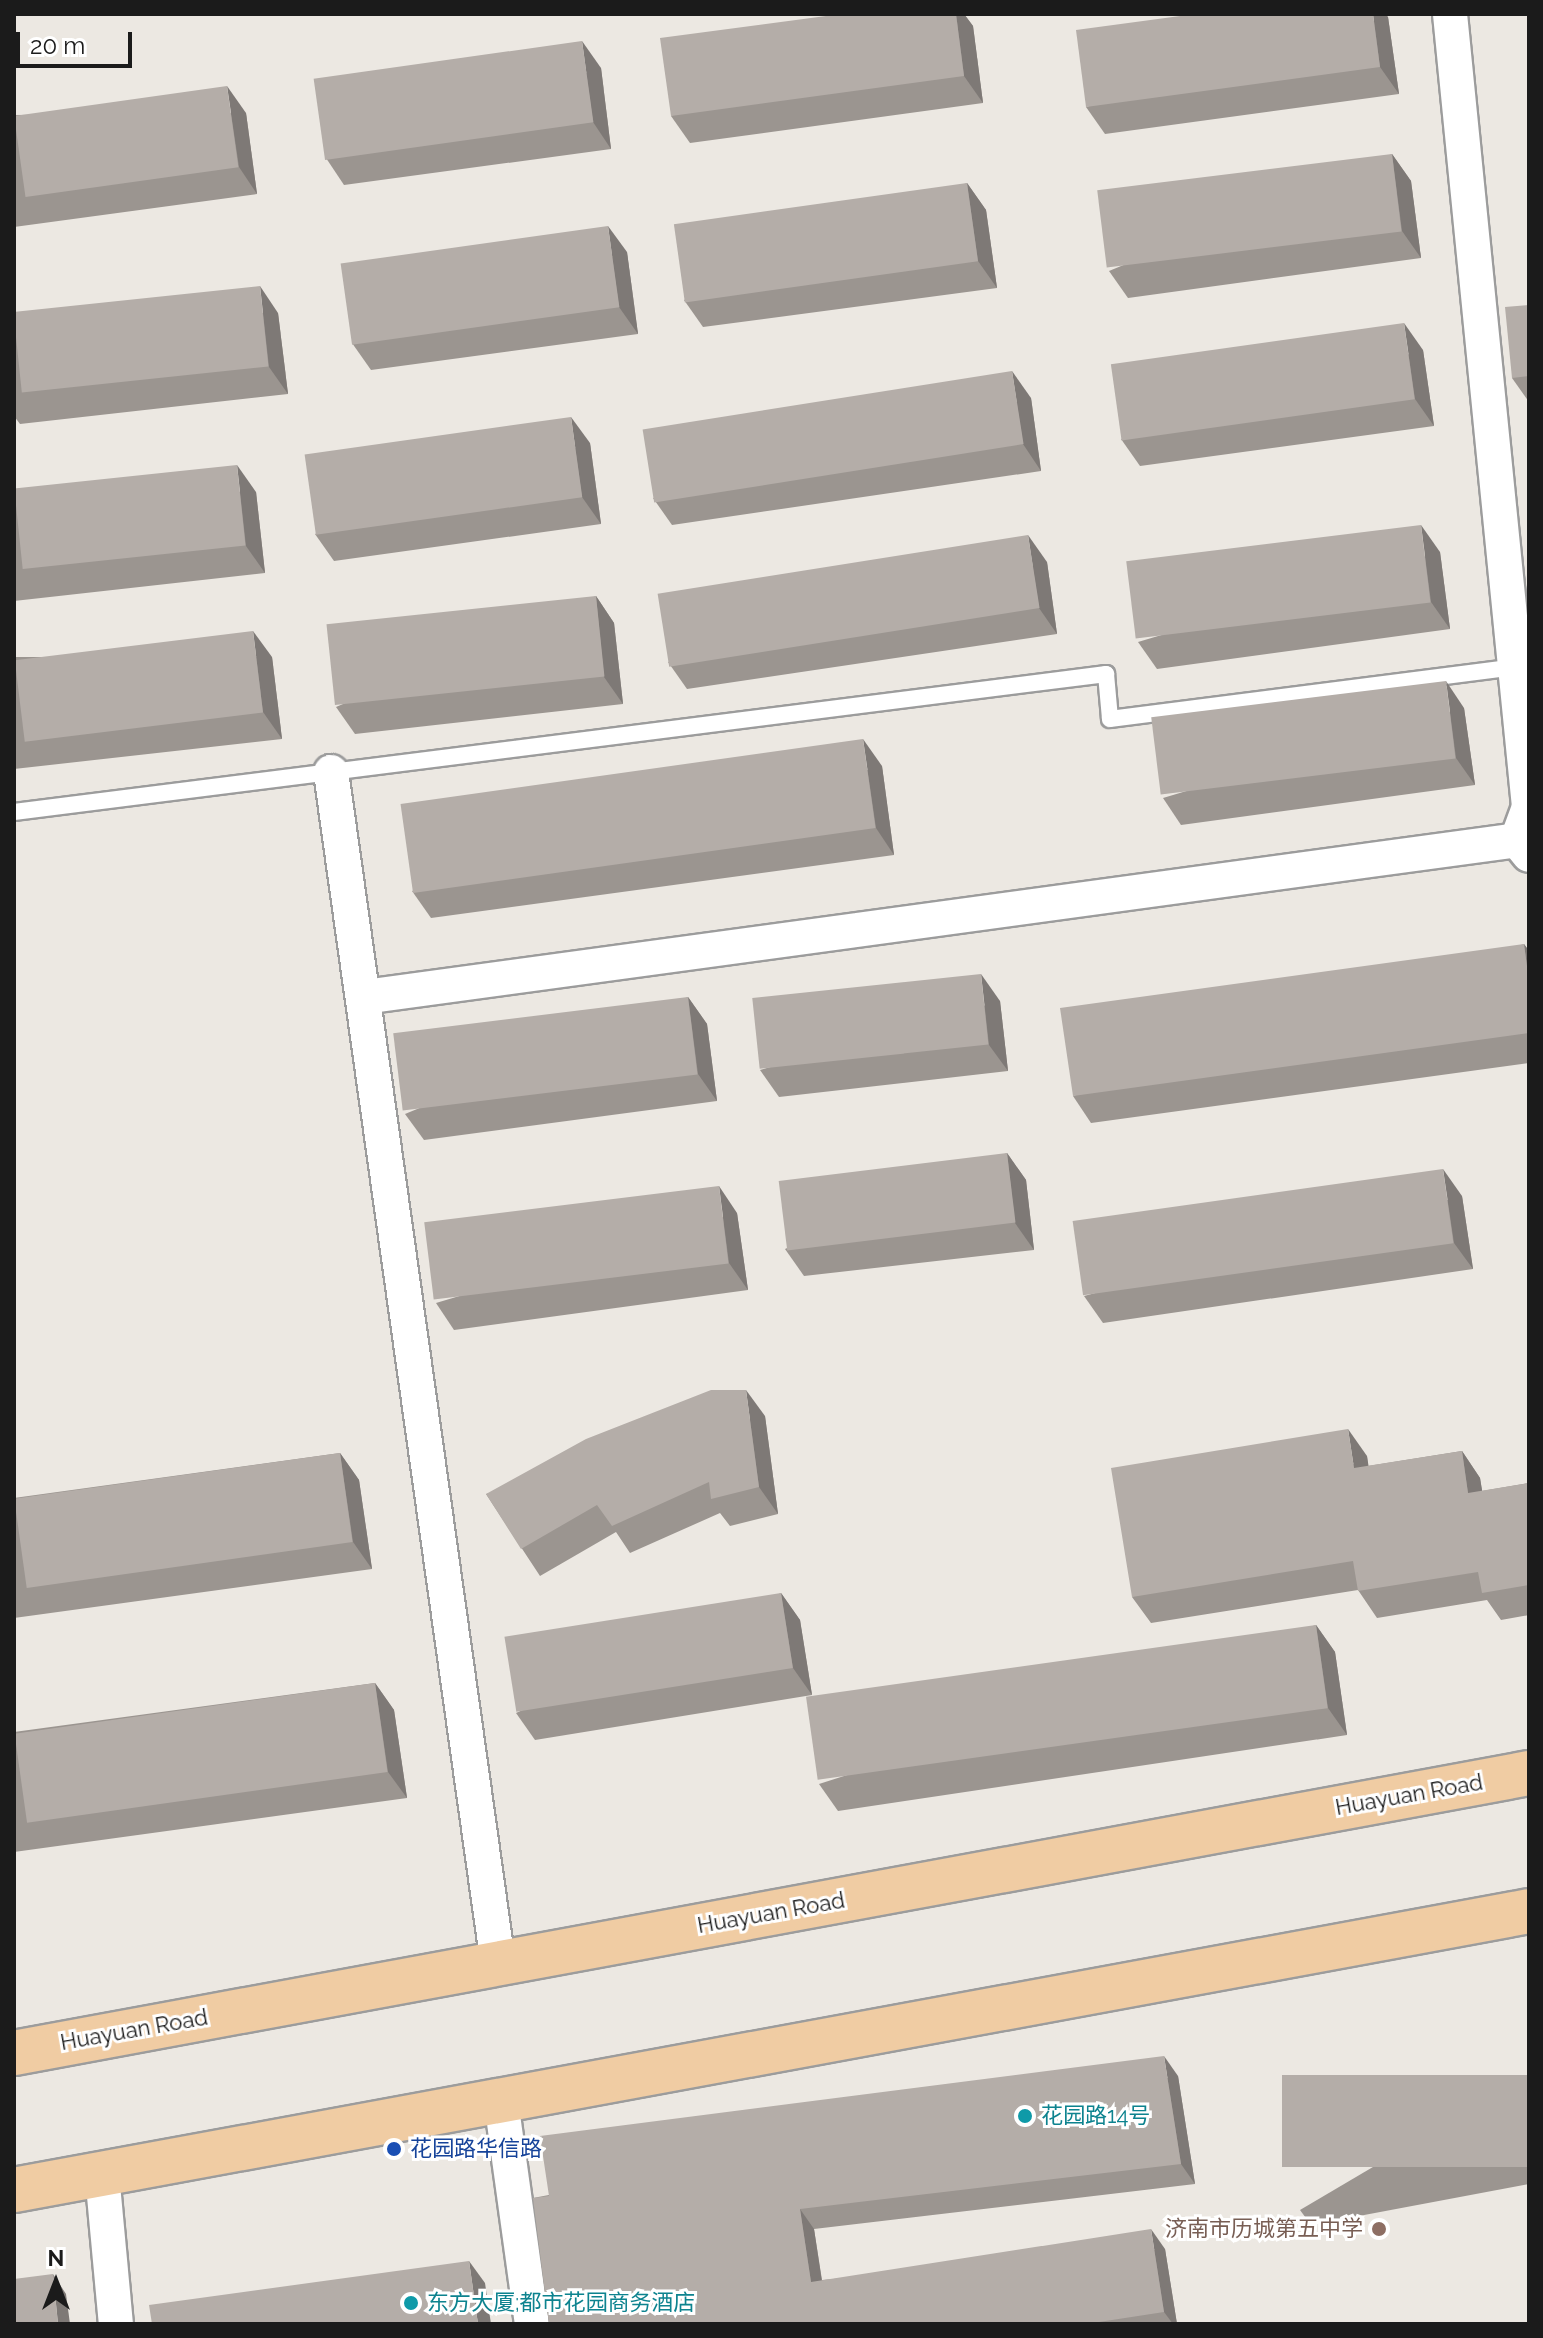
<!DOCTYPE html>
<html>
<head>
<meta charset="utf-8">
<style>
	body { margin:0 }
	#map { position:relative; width:1543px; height:2338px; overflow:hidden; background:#ece8e2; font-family:Raleway,"Noto Sans SC",sans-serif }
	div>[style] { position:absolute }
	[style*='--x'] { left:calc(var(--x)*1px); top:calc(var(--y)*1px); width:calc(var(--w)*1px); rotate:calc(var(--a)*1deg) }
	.roads { filter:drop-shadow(2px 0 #9c9c9c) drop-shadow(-2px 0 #9c9c9c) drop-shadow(0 2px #9c9c9c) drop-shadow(0 -2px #9c9c9c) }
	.service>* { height:16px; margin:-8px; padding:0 8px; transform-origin:8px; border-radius:8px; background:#fff }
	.minor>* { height:34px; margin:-17px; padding:0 17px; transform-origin:17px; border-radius:17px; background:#fff }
	.primary>* { height:44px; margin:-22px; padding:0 22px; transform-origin:22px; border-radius:22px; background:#f0cca3 }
	.wall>* { inset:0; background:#9b9590 }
	.shaded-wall>* { inset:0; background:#7e7976 }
	.building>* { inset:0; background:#b4ada8; transform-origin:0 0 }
	.dots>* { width:22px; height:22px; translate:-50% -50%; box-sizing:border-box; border:4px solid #fff; border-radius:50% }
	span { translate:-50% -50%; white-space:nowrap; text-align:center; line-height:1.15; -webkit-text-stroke:6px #fff; paint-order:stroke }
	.street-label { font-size:22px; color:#1b1b1b }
	.culture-label { font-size:22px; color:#0d838f }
	.left { translate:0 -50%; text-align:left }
	.transit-label { font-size:22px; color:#164399 }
	.education-label { font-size:22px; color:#785e54 }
	.right { translate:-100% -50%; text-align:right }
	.frame { position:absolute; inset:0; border:16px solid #1b1b1b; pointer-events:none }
	.north { position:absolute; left:16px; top:2242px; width:80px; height:80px; -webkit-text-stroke:6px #fff; paint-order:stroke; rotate:0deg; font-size:22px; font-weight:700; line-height:32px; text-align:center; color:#1b1b1b }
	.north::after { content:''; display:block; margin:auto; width:28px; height:36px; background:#1b1b1b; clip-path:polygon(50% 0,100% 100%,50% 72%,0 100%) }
	.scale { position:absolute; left:16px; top:32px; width:116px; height:36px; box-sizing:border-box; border:4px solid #1b1b1b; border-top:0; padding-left:10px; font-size:24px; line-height:28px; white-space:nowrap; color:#1b1b1b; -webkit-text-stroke:6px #fff; paint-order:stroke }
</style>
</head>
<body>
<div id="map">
	<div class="roads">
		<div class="service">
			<div style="--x:14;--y:812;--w:1101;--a:-7.2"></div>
			<div style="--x:1106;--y:674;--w:45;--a:84.9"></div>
			<div style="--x:1110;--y:719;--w:408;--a:-7.3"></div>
		</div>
		<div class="minor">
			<div style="--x:1450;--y:14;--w:797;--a:84.31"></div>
			<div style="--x:1529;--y:807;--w:35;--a:110"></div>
			<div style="--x:331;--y:772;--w:1203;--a:82.02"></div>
			<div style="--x:364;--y:997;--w:1164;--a:-7.75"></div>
			<div style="--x:1517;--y:840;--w:19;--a:51"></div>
			<div style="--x:501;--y:2101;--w:225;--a:82.1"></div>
			<div style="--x:102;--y:2174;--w:151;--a:84.7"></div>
		</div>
		<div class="primary">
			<div style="--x:14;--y:2053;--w:1541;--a:-10.47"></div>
			<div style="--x:14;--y:2190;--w:1540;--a:-10.43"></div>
		</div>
	</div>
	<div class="wall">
		<div style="clip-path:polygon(841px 14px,964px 14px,973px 26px,983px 103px,690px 143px,671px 116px)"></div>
		<div style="clip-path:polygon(1388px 17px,1399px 94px,1105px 134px,1086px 107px)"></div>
		<div style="clip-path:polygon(601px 68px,611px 149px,344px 185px,326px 158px)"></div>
		<div style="clip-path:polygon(246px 113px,257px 194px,14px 227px,14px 115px)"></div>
		<div style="clip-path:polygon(1392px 154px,1411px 181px,1421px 258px,1128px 298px,1109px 271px)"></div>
		<div style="clip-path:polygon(967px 183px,986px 210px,997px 288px,703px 327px,684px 300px)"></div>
		<div style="clip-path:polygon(627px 252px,638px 334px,371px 370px,352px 343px)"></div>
		<div style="clip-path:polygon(1529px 305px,1529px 402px,1512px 378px)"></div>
		<div style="clip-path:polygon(278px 313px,288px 394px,20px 424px,14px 416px,14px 314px)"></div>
		<div style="clip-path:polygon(1423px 350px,1434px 426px,1140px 466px,1121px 439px)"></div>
		<div style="clip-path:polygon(1031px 398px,1041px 471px,672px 525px,653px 498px)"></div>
		<div style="clip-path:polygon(590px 443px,601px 524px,334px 561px,315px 534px)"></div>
		<div style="clip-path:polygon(14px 490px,256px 492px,265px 573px,14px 601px)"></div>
		<div style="clip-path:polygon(1440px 552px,1450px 629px,1157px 669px,1138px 642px)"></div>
		<div style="clip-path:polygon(1047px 562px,1057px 634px,687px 689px,668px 662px)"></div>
		<div style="clip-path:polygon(596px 596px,614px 623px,623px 704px,355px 734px,336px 707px)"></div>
		<div style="clip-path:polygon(14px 657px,272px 657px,282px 739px,14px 769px)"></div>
		<div style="clip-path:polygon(1464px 708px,1475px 785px,1181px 825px,1163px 798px)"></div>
		<div style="clip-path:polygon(882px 766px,894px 855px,431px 918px,412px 891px)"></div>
		<div style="clip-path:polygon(1524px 944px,1529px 951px,1529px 1063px,1091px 1123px,1073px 1096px)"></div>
		<div style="clip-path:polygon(688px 997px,707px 1024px,717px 1101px,424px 1140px,405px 1114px)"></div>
		<div style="clip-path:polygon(1000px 1001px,1008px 1071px,779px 1097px,760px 1070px)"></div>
		<div style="clip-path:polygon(1007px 1153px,1026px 1180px,1034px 1250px,804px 1276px,785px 1249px)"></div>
		<div style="clip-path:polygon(1462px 1196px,1473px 1269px,1103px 1323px,1084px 1296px)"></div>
		<div style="clip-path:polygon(737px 1213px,748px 1290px,454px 1330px,436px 1303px)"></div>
		<div style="clip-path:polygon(765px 1416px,778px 1514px,730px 1526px,720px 1513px,630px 1553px,616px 1532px,540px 1576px,486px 1494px)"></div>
		<div style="clip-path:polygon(1462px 1451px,1480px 1478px,1482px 1491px,1529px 1483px,1529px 1615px,1501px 1620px,1487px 1600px,1377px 1618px,1358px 1590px,1151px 1623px,1132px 1597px,1367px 1456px,1368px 1466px)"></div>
		<div style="clip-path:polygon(340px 1453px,359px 1480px,372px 1569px,14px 1618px,14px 1498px)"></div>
		<div style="clip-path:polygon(781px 1593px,800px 1620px,812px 1695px,535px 1740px,516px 1713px)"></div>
		<div style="clip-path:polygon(1316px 1625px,1335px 1652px,1347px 1735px,838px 1811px,819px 1784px)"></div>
		<div style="clip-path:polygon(375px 1683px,394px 1710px,407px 1798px,14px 1852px,14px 1732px)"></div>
		<div style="clip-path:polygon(1529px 2075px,1529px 2184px,1311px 2225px,1300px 2210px)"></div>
		<div style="clip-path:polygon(1178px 2076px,1195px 2184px,814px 2229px,822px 2280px,1165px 2249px,1177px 2324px,549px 2324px,533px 2198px)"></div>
	</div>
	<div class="shaded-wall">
		<div style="clip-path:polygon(956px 14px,964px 14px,973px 26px,983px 103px,964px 76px)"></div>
		<div style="clip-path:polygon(1373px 14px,1386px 14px,1388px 17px,1399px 94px,1380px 67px)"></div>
		<div style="clip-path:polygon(582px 41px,601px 68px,611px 149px,593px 122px)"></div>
		<div style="clip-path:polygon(227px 86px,246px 113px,257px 194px,239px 167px)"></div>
		<div style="clip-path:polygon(1392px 154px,1411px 181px,1421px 258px,1402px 231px)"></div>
		<div style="clip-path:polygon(967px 183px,986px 210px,997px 288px,978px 261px)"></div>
		<div style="clip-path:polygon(608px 226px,627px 252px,638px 334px,619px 307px)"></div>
		<div style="clip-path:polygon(260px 286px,278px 313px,288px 394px,269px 367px)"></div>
		<div style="clip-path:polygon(1404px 323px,1423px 350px,1434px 426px,1415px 399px)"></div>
		<div style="clip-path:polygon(1012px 371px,1031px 398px,1041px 471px,1023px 444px)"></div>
		<div style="clip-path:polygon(571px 417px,590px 443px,601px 524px,582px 497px)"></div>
		<div style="clip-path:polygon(237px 465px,256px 492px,265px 573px,246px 546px)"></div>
		<div style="clip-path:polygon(1421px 525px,1440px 552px,1450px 629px,1431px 602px)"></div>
		<div style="clip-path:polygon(1028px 535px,1047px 562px,1057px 634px,1039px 608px)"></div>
		<div style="clip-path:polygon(596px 596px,614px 623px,623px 704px,604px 677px)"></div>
		<div style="clip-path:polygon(253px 631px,272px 657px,282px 739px,263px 712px)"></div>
		<div style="clip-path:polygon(1446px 681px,1464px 708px,1475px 785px,1456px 758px)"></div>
		<div style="clip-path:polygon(863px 739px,882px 766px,894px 855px,876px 828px)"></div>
		<div style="clip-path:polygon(1524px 944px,1529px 951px,1529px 981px)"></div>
		<div style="clip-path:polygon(981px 974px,1000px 1001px,1008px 1071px,989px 1045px)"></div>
		<div style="clip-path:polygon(688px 997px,707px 1024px,717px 1101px,698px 1074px)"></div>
		<div style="clip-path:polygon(1007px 1153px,1026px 1180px,1034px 1250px,1015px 1223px)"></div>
		<div style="clip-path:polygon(1443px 1169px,1462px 1196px,1473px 1269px,1454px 1243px)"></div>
		<div style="clip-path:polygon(719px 1186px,737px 1213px,748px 1290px,729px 1263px)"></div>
		<div style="clip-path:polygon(746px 1390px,765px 1416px,778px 1514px,759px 1487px)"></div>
		<div style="clip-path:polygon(1348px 1429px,1367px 1456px,1373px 1495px,1354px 1468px)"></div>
		<div style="clip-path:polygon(1462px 1451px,1480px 1478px,1487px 1520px,1468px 1493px)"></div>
		<div style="clip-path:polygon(340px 1453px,359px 1480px,372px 1569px,353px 1542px)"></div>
		<div style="clip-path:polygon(781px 1593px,800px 1620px,812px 1695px,793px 1668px)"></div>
		<div style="clip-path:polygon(1316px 1625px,1335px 1652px,1347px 1735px,1328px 1708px)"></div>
		<div style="clip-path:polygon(375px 1683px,394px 1710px,407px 1798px,388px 1772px)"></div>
		<div style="clip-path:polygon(1164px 2056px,1178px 2076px,1195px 2184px,1181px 2164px)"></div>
		<div style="clip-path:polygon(800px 2209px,814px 2229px,825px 2302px,811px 2282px)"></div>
		<div style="clip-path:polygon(1151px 2229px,1165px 2249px,1177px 2324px,1173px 2324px,1164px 2312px)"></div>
		<div style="clip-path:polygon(469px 2261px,485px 2283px,491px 2324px,478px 2324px)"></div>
		<div style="clip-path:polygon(53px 2274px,66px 2294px,70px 2324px,58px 2324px)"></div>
	</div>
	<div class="building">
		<div style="clip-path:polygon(841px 14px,956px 14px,964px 76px,671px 116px,660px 38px)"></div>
		<div style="clip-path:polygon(1195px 14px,1373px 14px,1380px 67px,1086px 107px,1076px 30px)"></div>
		<div style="left:582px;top:41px;width:82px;height:271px;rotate:82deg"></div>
		<div style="left:227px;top:86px;width:82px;height:215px;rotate:82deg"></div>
		<div style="left:1392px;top:154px;width:78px;height:297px;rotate:83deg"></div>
		<div style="left:967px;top:183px;width:79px;height:296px;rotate:82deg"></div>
		<div style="left:608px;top:226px;width:82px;height:270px;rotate:82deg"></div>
		<div style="left:260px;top:286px;width:81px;height:248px;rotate:84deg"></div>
		<div style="clip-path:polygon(1529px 305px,1529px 376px,1512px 378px,1505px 307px)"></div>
		<div style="left:1404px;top:323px;width:77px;height:296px;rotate:82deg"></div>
		<div style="left:1012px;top:371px;width:74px;height:374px;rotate:81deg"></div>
		<div style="left:571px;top:417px;width:81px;height:269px;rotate:82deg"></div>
		<div style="left:237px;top:465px;width:81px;height:224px;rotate:84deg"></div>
		<div style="left:1421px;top:525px;width:78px;height:297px;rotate:83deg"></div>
		<div style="left:1028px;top:535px;width:74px;height:375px;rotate:81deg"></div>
		<div style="left:596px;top:596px;width:81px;height:271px;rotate:84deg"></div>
		<div style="left:253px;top:631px;width:82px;height:240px;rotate:83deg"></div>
		<div style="left:1446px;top:681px;width:78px;height:297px;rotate:83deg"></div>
		<div style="left:863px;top:739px;width:90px;height:467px;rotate:82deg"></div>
		<div style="clip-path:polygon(1524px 944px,1529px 981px,1529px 1033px,1073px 1096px,1060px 1008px)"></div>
		<div style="left:981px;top:974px;width:71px;height:230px;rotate:84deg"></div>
		<div style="left:688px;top:997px;width:78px;height:297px;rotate:83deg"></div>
		<div style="left:1007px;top:1153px;width:70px;height:230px;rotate:83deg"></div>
		<div style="left:1443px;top:1169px;width:75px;height:374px;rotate:82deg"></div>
		<div style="left:719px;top:1186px;width:78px;height:297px;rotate:83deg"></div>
		<div style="clip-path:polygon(711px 1390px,746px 1390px,759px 1487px,711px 1499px,709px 1482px,612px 1526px,597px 1505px,521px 1549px,486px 1494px,586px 1439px)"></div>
		<div style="clip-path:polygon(1348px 1429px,1354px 1468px,1462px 1451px,1468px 1493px,1529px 1483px,1529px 1585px,1482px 1593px,1478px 1572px,1358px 1591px,1353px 1561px,1132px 1597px,1111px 1468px)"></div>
		<div style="left:340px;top:1453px;width:90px;height:329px;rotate:82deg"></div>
		<div style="left:781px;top:1593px;width:76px;height:280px;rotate:81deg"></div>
		<div style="left:1316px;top:1625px;width:84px;height:515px;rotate:82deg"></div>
		<div style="left:375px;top:1683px;width:90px;height:364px;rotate:82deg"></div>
		<div style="clip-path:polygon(1164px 2056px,1181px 2164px,800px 2209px,811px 2282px,1151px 2229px,1164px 2312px,1086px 2324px,549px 2324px,533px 2198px,549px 2196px,540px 2136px)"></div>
		<div style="left:1529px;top:2075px;width:92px;height:247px;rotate:90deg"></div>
		<div style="clip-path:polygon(469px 2261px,478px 2324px,152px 2324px,149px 2305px)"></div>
		<div style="clip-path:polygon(53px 2274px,58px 2324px,14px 2324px,14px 2279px)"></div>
	</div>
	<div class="dots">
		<div style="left:1025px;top:2116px;background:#0f9aa8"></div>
		<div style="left:394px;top:2149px;background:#1a4fb4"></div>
		<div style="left:1379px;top:2229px;background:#8d6e63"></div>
		<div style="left:411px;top:2303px;background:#0f9aa8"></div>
	</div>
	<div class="street-label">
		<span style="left:1409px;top:1795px;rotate:-10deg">Huayuan Road</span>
		<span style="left:771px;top:1913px;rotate:-10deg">Huayuan Road</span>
		<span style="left:134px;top:2030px;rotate:-10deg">Huayuan Road</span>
	</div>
	<div class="culture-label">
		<span class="left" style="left:1041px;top:2116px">花园路14号</span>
		<span class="left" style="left:427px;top:2303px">东方大厦;都市花园商务酒店</span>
	</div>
	<div class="transit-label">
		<span class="left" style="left:410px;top:2149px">花园路华信路</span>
	</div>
	<div class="education-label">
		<span class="right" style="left:1363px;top:2229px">济南市历城第五中学</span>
	</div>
	<div class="frame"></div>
	<div class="north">N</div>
	<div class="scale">20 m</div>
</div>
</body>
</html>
